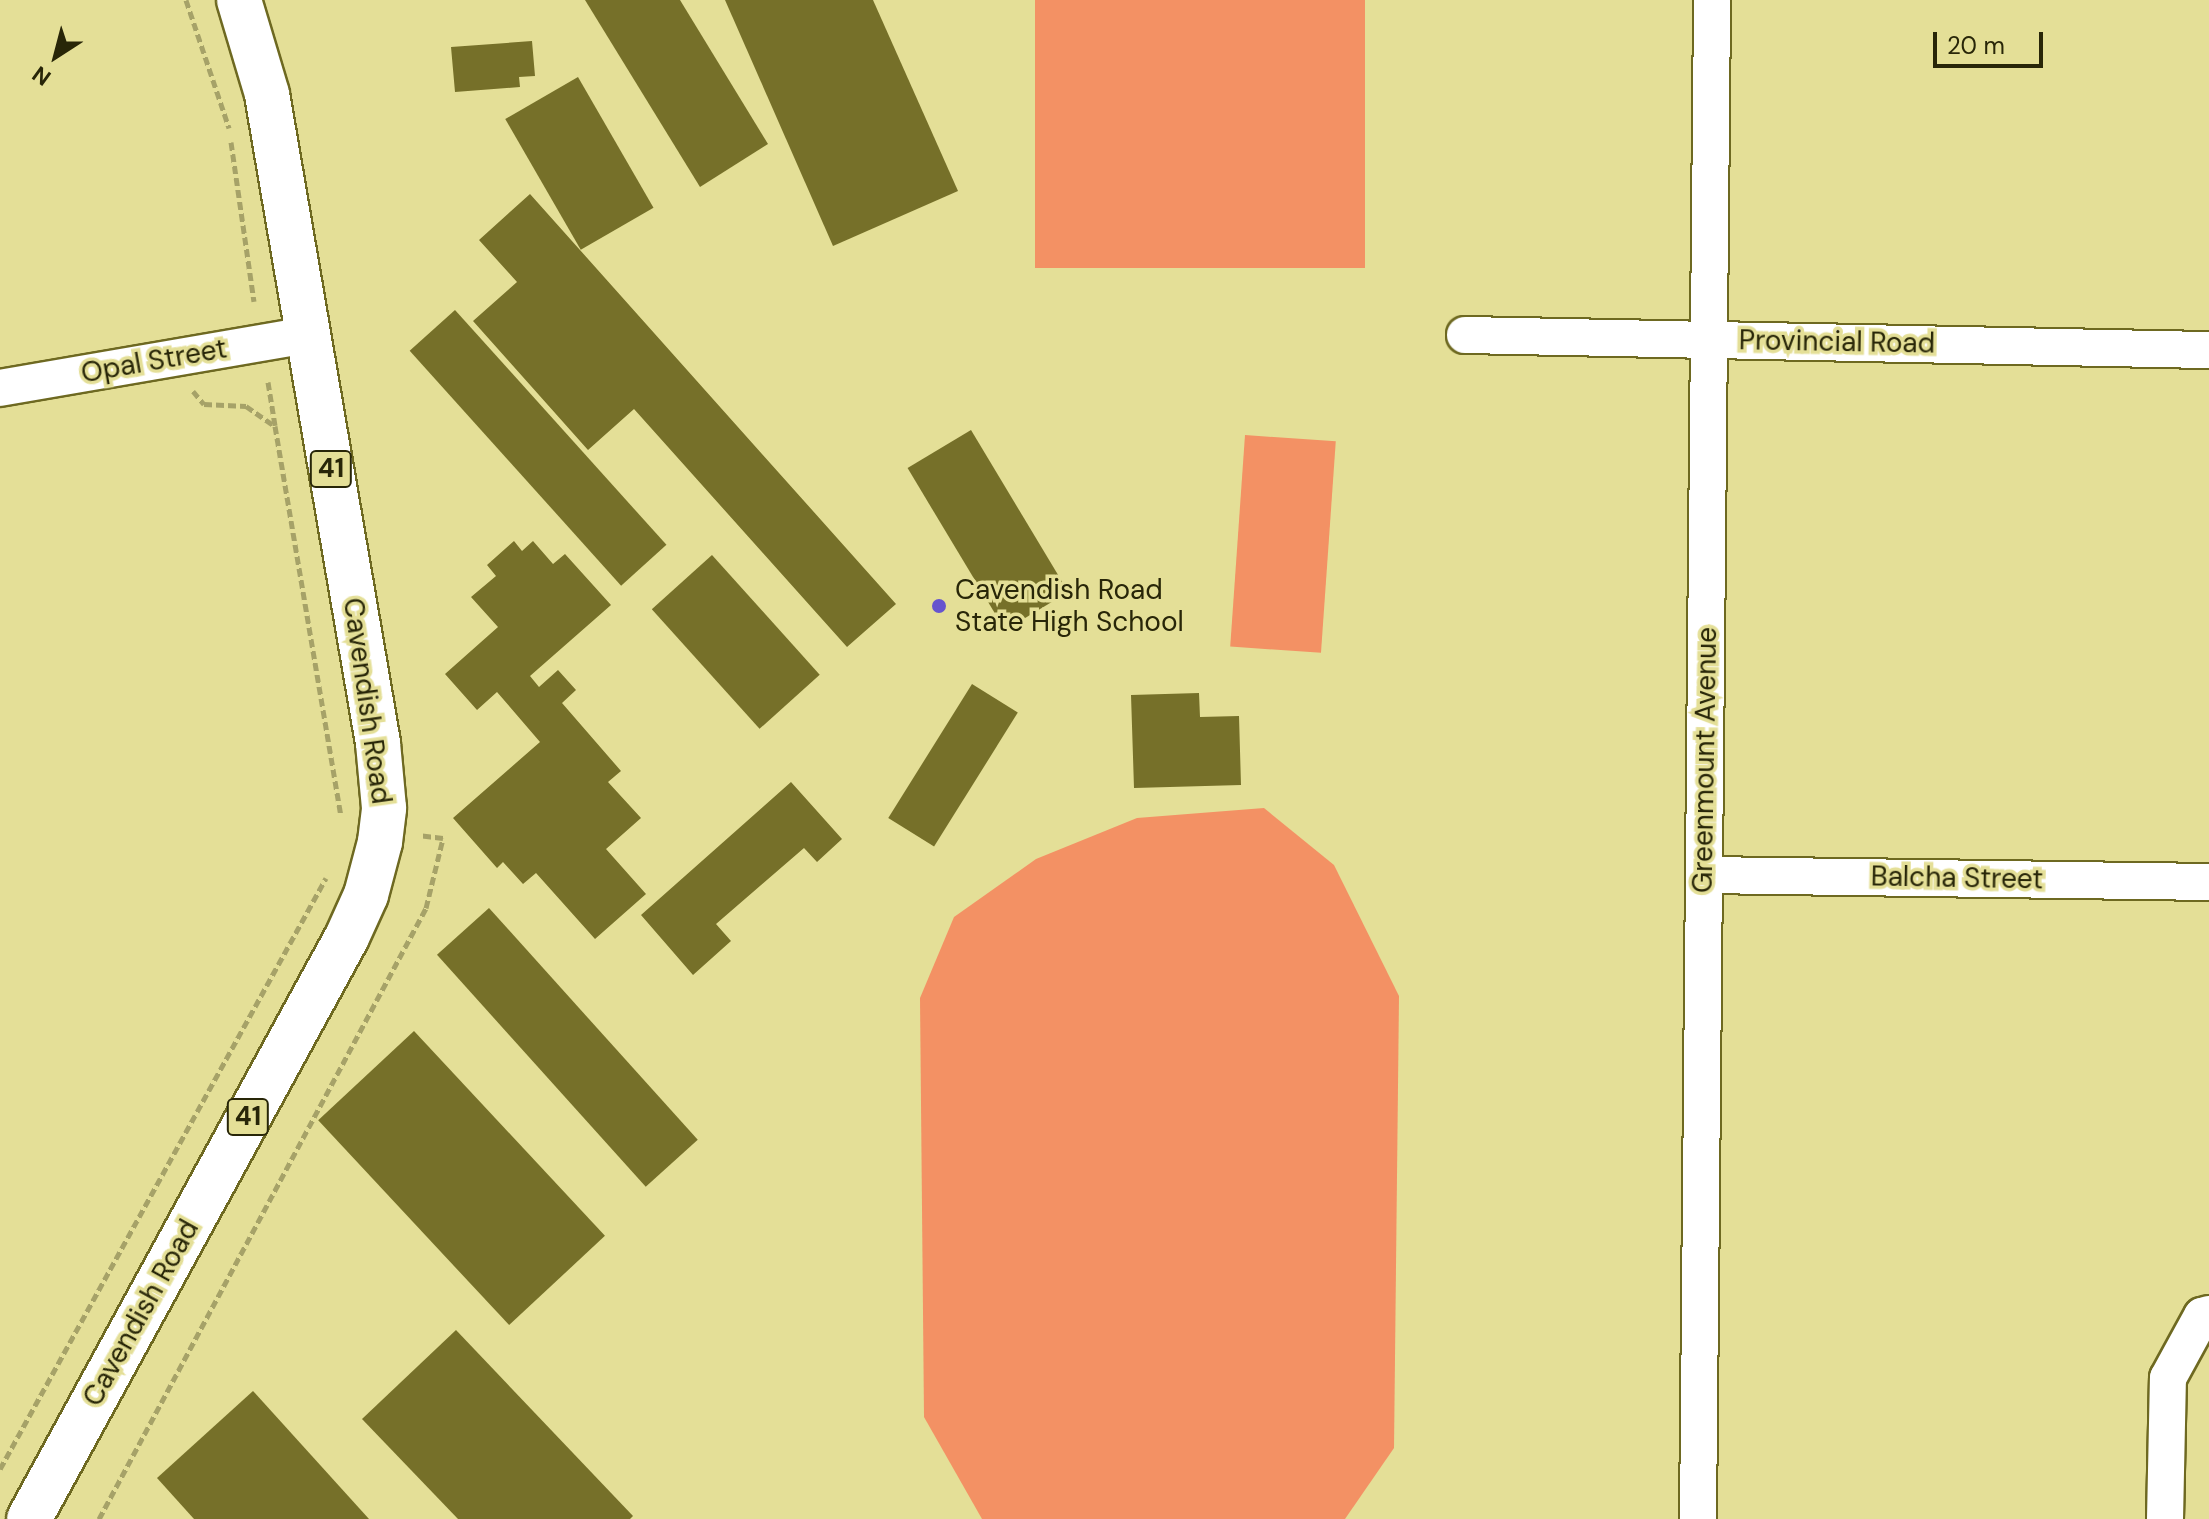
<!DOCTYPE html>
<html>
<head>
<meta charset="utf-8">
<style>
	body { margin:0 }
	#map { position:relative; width:2209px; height:1519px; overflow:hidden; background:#e4df97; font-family:"DM Sans",sans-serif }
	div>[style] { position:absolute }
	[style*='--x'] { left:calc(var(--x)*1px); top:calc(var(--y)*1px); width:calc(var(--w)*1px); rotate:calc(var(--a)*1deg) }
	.green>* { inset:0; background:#f39164; transform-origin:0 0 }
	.building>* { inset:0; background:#767029; transform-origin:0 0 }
	.path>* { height:5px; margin-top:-2.5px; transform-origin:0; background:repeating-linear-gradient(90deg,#a6a268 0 8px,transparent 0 12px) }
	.roads { filter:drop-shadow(2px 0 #6e6921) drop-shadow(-2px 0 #6e6921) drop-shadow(0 2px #6e6921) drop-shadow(0 -2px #6e6921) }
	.minor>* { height:36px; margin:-18px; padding:0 18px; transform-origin:18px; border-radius:18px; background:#fff }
	.primary>* { height:44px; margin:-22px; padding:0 22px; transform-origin:22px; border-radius:22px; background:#fff }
	.dots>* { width:22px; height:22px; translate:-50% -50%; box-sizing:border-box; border:4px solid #e4df97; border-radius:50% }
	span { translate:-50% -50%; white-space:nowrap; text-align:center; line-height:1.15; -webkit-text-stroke:7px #e4df97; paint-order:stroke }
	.shield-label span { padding:2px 6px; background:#e4df97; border:2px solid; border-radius:6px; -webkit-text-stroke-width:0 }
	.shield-label { font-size:26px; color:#282608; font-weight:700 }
	.street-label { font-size:28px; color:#282608 }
	.poi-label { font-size:28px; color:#282608 }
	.left { translate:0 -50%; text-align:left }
	.north { position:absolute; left:16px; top:16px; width:80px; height:80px; -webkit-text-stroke:6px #e4df97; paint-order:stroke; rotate:216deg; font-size:22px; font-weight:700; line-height:32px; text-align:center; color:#282608 }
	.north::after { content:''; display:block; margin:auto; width:28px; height:36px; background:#282608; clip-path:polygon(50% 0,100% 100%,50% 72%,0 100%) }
	.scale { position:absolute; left:1933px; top:32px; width:110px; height:36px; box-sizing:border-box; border:4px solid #282608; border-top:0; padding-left:10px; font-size:24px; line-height:28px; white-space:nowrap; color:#282608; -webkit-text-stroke:6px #e4df97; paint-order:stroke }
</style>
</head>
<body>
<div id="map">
	<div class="green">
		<div style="left:1035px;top:0;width:330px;height:268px"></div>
		<div style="left:1245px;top:435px;width:91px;height:212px;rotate:4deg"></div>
		<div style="clip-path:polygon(1264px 808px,1334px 865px,1399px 996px,1394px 1448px,1345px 1519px,982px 1519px,924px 1417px,920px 998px,954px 917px,1036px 859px,1137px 818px)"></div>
	</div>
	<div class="building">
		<div style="clip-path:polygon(585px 0,680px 0,768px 144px,700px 187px)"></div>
		<div style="clip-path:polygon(725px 0,873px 0,958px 191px,833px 246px)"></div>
		<div style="clip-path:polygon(532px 41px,535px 76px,519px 77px,520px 87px,455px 92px,451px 47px)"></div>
		<div style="left:578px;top:77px;width:151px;height:84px;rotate:60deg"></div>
		<div style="clip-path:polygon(530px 194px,896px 604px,847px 647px,634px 409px,588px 450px,473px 321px,517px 282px,479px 240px)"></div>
		<div style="left:455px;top:310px;width:316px;height:61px;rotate:48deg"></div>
		<div style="left:971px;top:430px;width:189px;height:74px;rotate:59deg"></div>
		<div style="clip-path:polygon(514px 541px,522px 551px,533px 541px,553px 564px,565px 554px,611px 605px,530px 676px,539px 687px,558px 670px,576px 690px,562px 703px,621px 771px,608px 782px,641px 818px,606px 849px,646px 894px,595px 939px,536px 873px,523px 884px,503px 862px,497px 868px,453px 818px,540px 742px,497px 692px,477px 710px,445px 674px,498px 627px,471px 597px,496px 576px,487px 565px)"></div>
		<div style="left:712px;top:555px;width:161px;height:81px;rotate:48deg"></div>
		<div style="left:972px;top:684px;width:54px;height:158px;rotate:32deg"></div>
		<div style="clip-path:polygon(1199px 693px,1200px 717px,1239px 716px,1241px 785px,1134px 788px,1131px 695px)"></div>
		<div style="clip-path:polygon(791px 782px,842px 839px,817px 862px,804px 848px,716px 924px,731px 941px,693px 975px,641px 915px)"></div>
		<div style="left:489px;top:908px;width:312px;height:70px;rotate:48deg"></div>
		<div style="left:414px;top:1031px;width:280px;height:131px;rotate:47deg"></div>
		<div style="clip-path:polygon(456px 1330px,633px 1516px,630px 1519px,458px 1519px,362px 1419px)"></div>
		<div style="clip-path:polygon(253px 1391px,369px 1519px,194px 1519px,157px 1478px)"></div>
	</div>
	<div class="path">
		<div style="--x:186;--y:0;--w:135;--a:71.4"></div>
		<div style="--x:231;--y:142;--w:161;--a:81.8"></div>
		<div style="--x:268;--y:382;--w:44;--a:80.8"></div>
		<div style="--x:193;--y:391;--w:17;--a:50"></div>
		<div style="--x:204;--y:404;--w:42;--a:2.7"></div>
		<div style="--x:246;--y:406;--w:35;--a:35"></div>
		<div style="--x:275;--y:426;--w:395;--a:80.4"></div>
		<div style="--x:0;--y:1469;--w:675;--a:-61.12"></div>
		<div style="--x:99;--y:1519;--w:693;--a:-61.84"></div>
		<div style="--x:426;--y:908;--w:72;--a:-76.3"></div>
		<div style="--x:443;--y:838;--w:23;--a:-173"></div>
	</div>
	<div class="roads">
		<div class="minor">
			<div style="--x:1465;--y:335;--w:744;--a:1.16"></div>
			<div style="--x:0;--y:388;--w:313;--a:-9.8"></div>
			<div style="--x:1704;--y:875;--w:505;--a:0.79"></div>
			<div style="--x:1698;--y:1519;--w:1519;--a:-89.47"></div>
			<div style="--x:2165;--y:1519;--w:141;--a:-88.8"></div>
			<div style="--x:2168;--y:1378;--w:71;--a:-61.3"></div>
			<div style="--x:2202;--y:1316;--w:7;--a:-16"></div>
		</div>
		<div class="primary">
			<div style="--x:29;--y:1519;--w:663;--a:-61.35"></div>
			<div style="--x:347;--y:937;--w:46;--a:-65.7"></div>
			<div style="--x:366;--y:895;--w:55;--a:-75.2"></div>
			<div style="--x:380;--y:842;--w:34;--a:-83"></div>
			<div style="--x:384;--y:808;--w:65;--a:-95.3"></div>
			<div style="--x:378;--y:743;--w:658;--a:-99.71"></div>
			<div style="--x:267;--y:94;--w:98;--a:-106.6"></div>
		</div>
	</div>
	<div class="dots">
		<div style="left:939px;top:606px;background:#6655ce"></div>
	</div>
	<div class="shield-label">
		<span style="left:331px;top:469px">41</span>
		<span style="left:248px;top:1117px">41</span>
	</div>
	<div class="street-label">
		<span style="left:1837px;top:342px;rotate:1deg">Provincial Road</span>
		<span style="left:154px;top:361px;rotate:-10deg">Opal Street</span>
		<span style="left:367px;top:701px;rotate:82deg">Cavendish Road</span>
		<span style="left:1705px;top:760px;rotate:-89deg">Greenmount Avenue</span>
		<span style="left:1957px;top:878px;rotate:1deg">Balcha Street</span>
		<span style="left:141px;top:1313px;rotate:-61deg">Cavendish Road</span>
	</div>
	<div class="poi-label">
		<span class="left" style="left:955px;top:606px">Cavendish Road<br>State High School</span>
	</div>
	<div class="north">N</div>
	<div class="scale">20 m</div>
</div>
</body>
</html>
